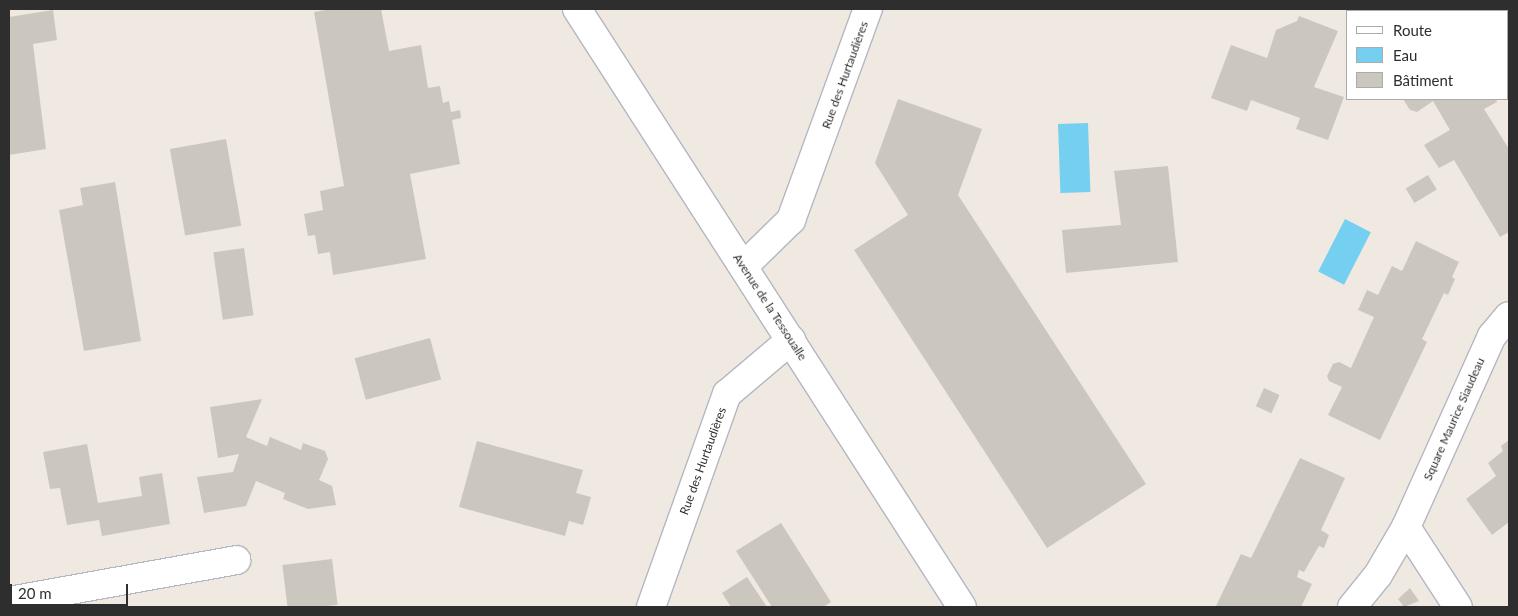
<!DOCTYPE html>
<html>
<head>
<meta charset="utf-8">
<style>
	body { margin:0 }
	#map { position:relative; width:1518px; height:616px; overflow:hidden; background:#efe9e1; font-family:Lato,sans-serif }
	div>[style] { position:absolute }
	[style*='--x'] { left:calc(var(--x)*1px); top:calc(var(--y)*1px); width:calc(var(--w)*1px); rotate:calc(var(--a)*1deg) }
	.water>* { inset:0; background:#75cff0; transform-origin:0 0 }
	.building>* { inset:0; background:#cbc7bf; transform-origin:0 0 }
	.roads { filter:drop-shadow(1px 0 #b4b7c1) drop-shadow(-1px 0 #b4b7c1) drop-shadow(0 1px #b4b7c1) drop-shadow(0 -1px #b4b7c1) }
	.street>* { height:28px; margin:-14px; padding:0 14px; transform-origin:14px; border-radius:14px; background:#fff }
	.secondary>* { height:28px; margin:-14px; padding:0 14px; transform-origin:14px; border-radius:14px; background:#fff }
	span { translate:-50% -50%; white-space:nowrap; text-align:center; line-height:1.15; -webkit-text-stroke:4.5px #fff; paint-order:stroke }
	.street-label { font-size:12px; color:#2e2e2e }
	.frame { position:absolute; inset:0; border:10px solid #2e2e2e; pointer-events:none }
	.legend { position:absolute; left:1346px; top:10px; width:162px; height:90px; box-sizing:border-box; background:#fff; border:1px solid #ababab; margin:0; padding:6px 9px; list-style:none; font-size:15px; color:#2e2e2e }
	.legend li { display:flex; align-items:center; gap:10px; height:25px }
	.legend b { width:25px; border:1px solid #ababab }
	.scale { position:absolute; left:10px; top:584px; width:118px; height:22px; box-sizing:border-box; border:2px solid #2e2e2e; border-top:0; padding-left:6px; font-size:15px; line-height:18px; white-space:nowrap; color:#2e2e2e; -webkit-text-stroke:4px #fff; paint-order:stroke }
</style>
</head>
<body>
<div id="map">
	<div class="water">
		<div style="left:1088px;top:123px;width:69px;height:30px;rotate:88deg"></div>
		<div style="left:1345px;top:219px;width:29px;height:59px;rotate:27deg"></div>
	</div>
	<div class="building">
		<div style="clip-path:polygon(332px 9px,381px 9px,389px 51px,421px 45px,428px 88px,440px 86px,443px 103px,449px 101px,451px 112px,460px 110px,461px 118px,452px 120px,460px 164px,410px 174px,426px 259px,333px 275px,330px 252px,318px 254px,315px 235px,308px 236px,304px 214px,323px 210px,320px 191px,344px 186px,314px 12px)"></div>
		<div style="clip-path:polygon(53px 10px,57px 40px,33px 44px,46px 149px,9px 155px,9px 17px)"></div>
		<div style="clip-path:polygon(1299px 16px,1338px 31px,1314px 87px,1344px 97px,1328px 140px,1296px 129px,1300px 118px,1251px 100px,1247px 111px,1211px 98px,1231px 45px,1267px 58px,1276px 30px,1297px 21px)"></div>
		<div style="clip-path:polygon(898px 99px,982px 129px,958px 195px,1146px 484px,1047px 548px,854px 250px,908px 215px,875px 163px)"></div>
		<div style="clip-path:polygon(1403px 99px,1496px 99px,1497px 102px,1484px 109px,1509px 149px,1509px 232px,1500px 237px,1454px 160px,1439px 168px,1424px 145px,1450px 130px,1433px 101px,1417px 112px,1410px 110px)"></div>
		<div style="left:226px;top:139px;width:88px;height:57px;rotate:80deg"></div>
		<div style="clip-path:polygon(1168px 166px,1178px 262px,1066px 273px,1062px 230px,1121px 225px,1114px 171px)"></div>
		<div style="left:1428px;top:175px;width:17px;height:26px;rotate:59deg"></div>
		<div style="clip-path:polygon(115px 182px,141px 341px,84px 351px,59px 210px,83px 205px,80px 188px)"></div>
		<div style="clip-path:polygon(1416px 241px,1459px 262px,1452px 277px,1455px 279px,1448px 295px,1444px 293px,1422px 339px,1427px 342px,1380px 440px,1328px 415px,1342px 387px,1329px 381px,1327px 376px,1333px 364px,1339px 362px,1351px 368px,1374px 317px,1358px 310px,1367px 290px,1378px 295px,1392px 266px,1402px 271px)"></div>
		<div style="left:244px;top:248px;width:68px;height:31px;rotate:82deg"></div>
		<div style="left:430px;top:338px;width:43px;height:78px;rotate:75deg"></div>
		<div style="left:1264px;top:388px;width:17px;height:20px;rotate:24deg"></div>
		<div style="clip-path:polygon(262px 399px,246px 437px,267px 446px,270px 437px,301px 450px,303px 443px,325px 451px,328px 459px,319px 480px,332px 486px,336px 505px,308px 509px,283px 499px,285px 493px,256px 481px,246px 506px,204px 513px,197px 477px,233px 472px,239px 454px,218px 458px,210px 407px)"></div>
		<div style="clip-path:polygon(1509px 440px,1509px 522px,1492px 535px,1466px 499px,1496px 476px,1488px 463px,1503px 451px,1501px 446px)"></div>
		<div style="clip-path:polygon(477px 441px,583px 470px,576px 493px,591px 497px,583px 525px,569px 521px,565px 536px,459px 507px)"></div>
		<div style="clip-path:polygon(87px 444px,98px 503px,142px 496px,139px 477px,162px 473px,170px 524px,102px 536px,99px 520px,67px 525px,60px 488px,50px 489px,43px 452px)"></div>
		<div style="clip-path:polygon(1300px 458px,1345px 478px,1321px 530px,1329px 535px,1324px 548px,1319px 546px,1304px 572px,1299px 570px,1297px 577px,1312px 584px,1301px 607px,1216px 606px,1241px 554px,1251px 558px)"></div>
		<div style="clip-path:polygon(781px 523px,831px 602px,823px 607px,772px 607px,736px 551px)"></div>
		<div style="left:332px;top:559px;width:46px;height:50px;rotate:83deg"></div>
		<div style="clip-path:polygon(747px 577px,767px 607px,731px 607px,722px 593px)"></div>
		<div style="clip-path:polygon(1410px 588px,1419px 601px,1404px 607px,1398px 599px)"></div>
	</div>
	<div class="roads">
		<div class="street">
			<div style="--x:744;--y:266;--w:66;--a:-44.4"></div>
			<div style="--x:791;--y:220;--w:225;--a:-70"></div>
			<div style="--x:1406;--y:527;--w:95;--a:57"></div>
			<div style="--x:9;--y:601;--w:231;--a:-10.2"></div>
			<div style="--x:651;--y:607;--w:226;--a:-70.4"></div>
			<div style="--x:727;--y:394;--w:84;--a:-40.2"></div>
			<div style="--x:1352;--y:607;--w:41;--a:-50.9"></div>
			<div style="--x:1378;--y:575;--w:56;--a:-59.7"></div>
			<div style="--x:1406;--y:527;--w:209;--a:-65.8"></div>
			<div style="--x:1492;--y:336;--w:26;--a:-50"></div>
		</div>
		<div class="secondary">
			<div style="--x:577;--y:9;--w:711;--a:57.23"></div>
		</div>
	</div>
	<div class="street-label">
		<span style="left:845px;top:75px;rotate:-70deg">Rue des Hurtaudières</span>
		<span style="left:770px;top:307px;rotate:57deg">Avenue de la Tessoualle</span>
		<span style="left:1454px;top:419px;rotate:-66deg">Square Maurice Siaudeau</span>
		<span style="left:703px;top:461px;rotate:-70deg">Rue des Hurtaudières</span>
	</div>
	<div class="frame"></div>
	<ul class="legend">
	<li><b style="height:6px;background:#fff"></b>Route</li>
	<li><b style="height:14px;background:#75cff0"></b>Eau</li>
	<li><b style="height:14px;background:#cbc7bf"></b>Bâtiment</li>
	</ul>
	<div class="scale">20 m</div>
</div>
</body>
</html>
